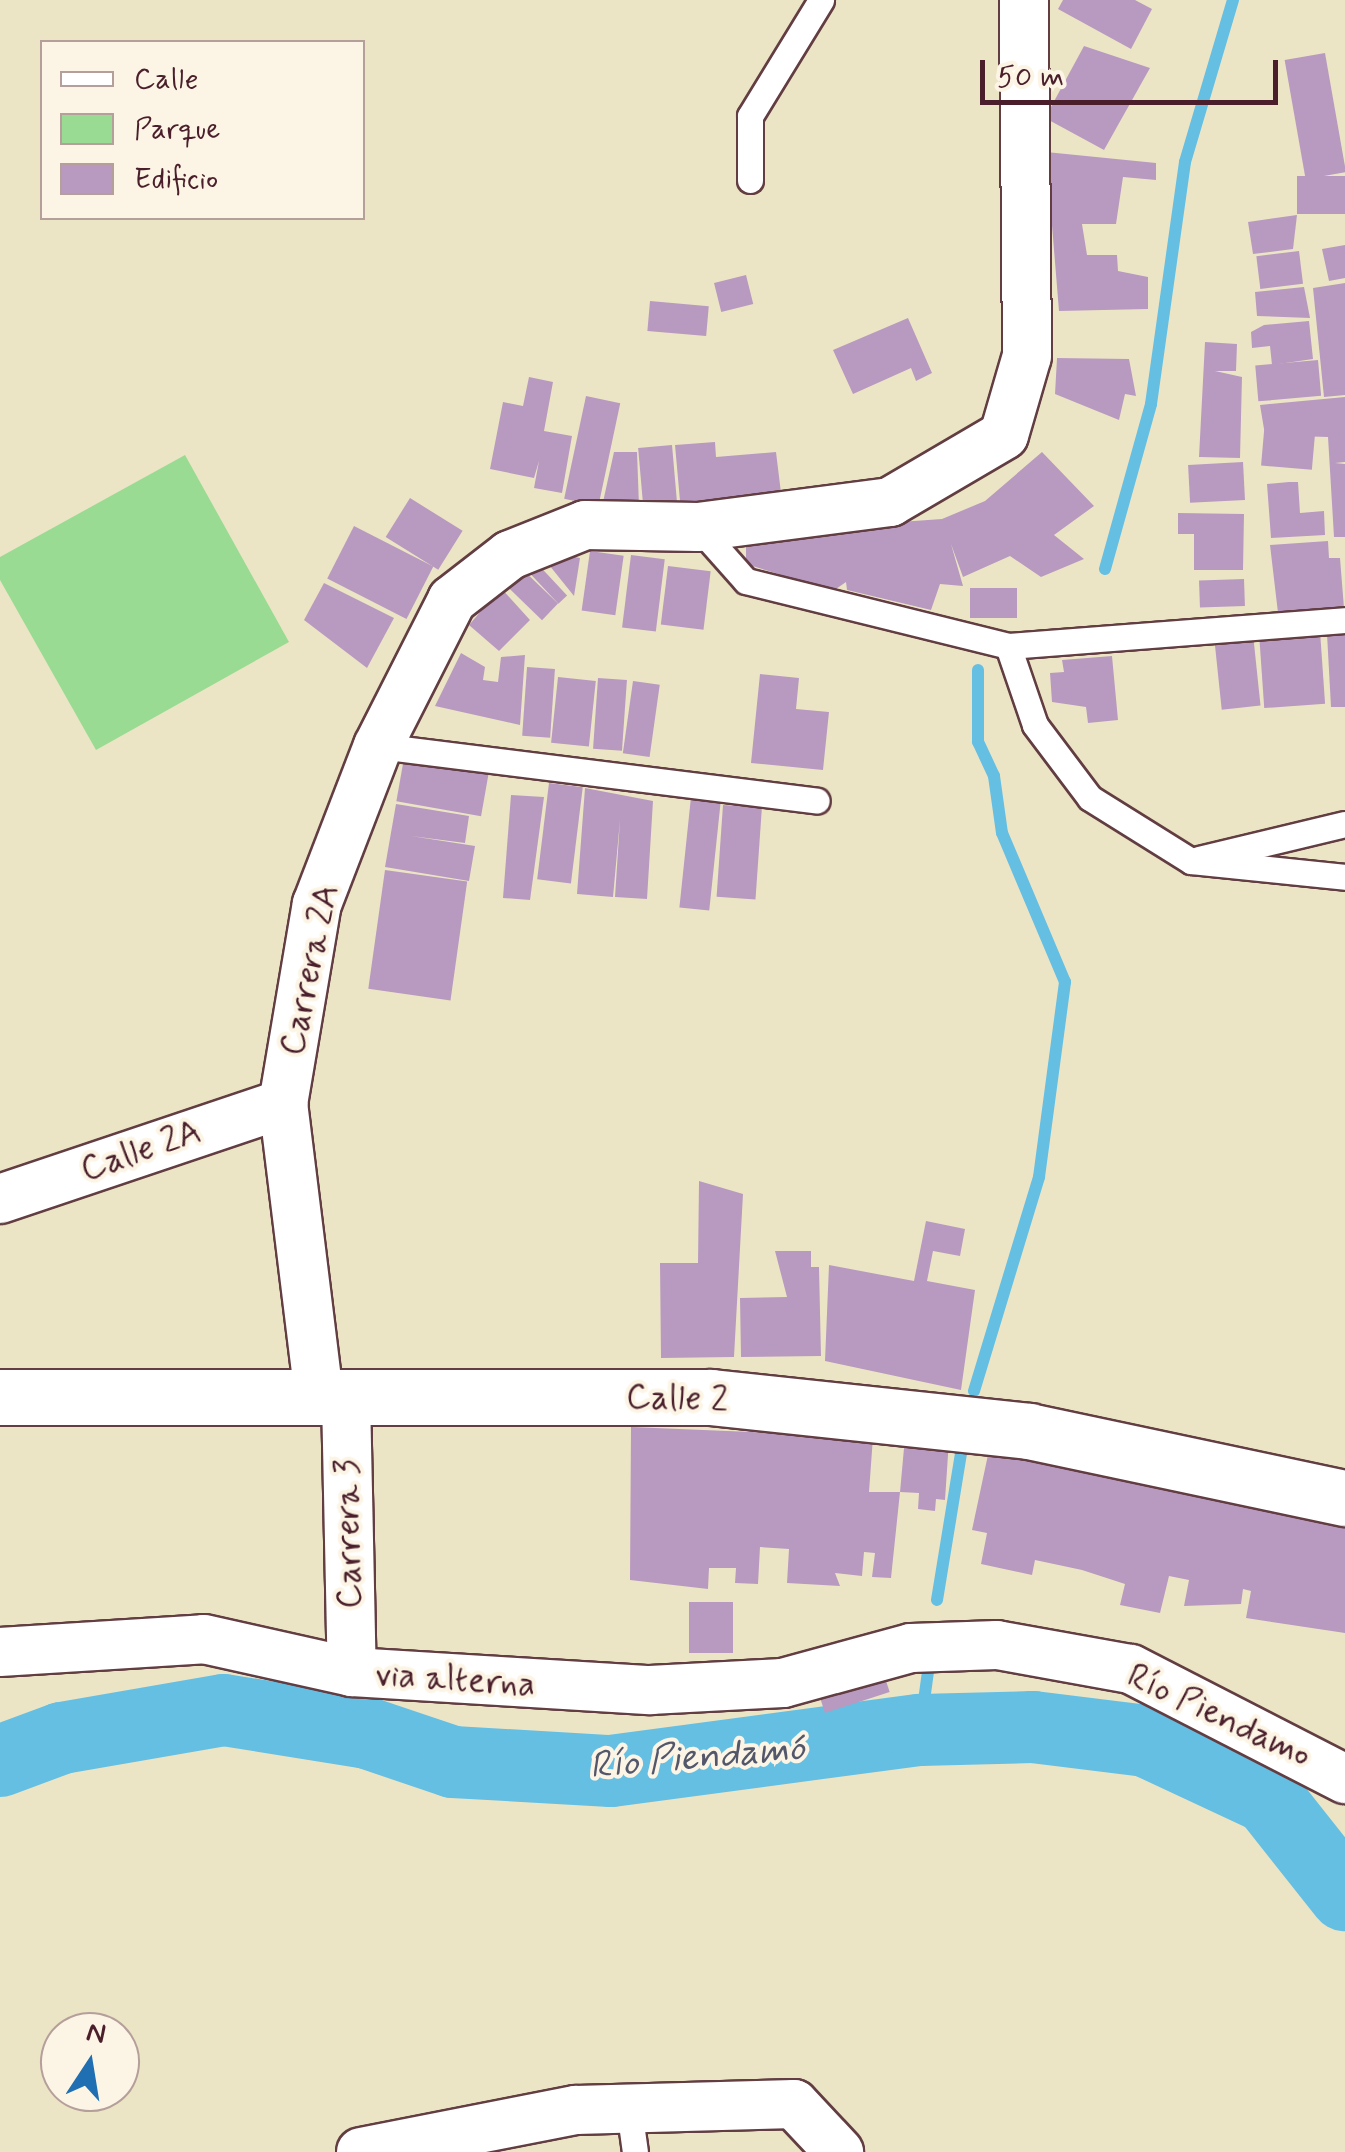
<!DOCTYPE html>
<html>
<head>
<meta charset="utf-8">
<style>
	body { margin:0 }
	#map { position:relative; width:1345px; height:2152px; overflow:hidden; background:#ece5c5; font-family:Mynerve,sans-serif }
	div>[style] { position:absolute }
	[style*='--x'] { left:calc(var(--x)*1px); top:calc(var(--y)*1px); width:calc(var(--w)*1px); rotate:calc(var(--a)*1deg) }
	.green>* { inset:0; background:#99db92 }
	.stream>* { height:12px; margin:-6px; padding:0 6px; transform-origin:6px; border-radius:6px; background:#65bfe3 }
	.river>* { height:72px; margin:-36px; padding:0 36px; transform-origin:36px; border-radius:36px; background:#65bfe3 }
	.building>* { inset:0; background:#b89ac0; transform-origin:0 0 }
	.roads { filter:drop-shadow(2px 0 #623d42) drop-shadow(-2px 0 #623d42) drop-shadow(0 2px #623d42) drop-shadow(0 -2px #623d42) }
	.service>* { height:25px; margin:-12.5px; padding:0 12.5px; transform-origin:12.5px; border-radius:12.5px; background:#fff }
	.minor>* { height:48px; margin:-24px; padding:0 24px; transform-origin:24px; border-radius:24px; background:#fff }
	.tertiary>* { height:55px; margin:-27.5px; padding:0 27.5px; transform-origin:27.5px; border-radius:27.5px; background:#fff }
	span { translate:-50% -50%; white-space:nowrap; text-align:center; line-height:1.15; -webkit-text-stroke:8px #fcf5e5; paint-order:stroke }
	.street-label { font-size:35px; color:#4a1f2b }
	.water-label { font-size:38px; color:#53576b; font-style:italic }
	.legend { position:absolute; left:40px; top:40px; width:325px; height:180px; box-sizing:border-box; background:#fcf5e5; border:2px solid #b59f9b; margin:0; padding:12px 18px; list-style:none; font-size:30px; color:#4a1f2b }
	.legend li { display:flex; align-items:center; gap:20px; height:50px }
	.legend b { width:50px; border:2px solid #b59f9b }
	.north { position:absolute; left:40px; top:2012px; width:100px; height:100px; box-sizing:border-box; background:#fcf5e5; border:2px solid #b59f9b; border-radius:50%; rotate:12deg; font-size:28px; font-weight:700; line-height:40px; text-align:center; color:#4a1f2b }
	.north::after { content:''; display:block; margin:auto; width:35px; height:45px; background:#1f6fb2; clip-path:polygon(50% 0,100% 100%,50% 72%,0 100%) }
	.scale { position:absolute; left:980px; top:60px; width:298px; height:45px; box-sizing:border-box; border:5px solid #4a1f2b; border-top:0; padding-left:12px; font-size:30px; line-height:35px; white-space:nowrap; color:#4a1f2b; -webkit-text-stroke:8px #fcf5e5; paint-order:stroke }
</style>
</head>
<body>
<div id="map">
	<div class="green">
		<div style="clip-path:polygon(185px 455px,289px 642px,96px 750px,0 580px,0 557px)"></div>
	</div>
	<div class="stream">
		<div style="--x:1105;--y:569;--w:171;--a:-74.4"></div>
		<div style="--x:1151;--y:404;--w:244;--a:-82"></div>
		<div style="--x:1185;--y:162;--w:169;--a:-73.5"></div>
		<div style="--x:974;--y:1391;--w:224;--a:-73.1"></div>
		<div style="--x:1039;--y:1177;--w:197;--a:-82.4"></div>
		<div style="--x:1065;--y:982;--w:162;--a:-112.9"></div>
		<div style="--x:1002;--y:833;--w:58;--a:-98"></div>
		<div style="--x:994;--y:776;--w:38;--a:-115"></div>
		<div style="--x:978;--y:742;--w:72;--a:-90"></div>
		<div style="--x:937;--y:1600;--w:154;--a:-80.7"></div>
		<div style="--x:920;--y:1730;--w:67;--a:-82.2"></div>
	</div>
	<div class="river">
		<div style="--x:0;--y:1761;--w:66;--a:-20.4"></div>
		<div style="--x:62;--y:1738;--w:164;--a:-9.8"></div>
		<div style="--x:224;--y:1710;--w:145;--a:9.1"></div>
		<div style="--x:367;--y:1733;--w:91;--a:18.6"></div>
		<div style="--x:453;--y:1762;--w:158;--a:3.3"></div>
		<div style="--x:611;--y:1771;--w:312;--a:-7.6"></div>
		<div style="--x:920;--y:1730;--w:113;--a:-1.5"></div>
		<div style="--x:1033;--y:1727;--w:114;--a:7.1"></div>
		<div style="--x:1146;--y:1741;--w:135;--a:25"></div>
		<div style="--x:1268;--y:1798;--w:124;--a:51.6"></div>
	</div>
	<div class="building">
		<div style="clip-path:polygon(1063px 0,1135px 0,1152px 9px,1131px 49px,1058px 9px)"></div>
		<div style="clip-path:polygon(1084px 46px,1150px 68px,1104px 150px,1045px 118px)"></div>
		<div style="left:1325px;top:53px;width:121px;height:41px;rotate:80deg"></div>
		<div style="clip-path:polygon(1046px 152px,1156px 163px,1156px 180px,1123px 177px,1116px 224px,1082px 224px,1087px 255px,1117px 255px,1118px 271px,1148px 277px,1148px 309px,1059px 311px)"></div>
		<div style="left:1345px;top:176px;width:38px;height:48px;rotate:90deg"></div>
		<div style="clip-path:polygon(1297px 215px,1293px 249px,1253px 254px,1248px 222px)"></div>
		<div style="clip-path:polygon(1345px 245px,1345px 278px,1329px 281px,1322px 249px)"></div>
		<div style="left:1299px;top:251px;width:33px;height:43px;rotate:83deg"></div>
		<div style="left:746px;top:275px;width:30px;height:33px;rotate:76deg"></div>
		<div style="clip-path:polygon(1345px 283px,1345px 395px,1324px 397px,1313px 288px)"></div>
		<div style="clip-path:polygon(1304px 287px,1310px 318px,1257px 316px,1255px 292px)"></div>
		<div style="left:650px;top:301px;width:59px;height:30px;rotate:5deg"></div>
		<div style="clip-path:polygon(908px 318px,932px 373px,916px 381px,911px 368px,853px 394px,833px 350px)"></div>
		<div style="clip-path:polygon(1309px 321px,1313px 359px,1272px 365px,1270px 346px,1252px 348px,1251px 332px,1264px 325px)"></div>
		<div style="clip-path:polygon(1205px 342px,1237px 344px,1236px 371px,1215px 371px,1242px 377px,1240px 458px,1199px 457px)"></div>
		<div style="clip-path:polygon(1057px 358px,1129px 359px,1136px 396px,1125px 394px,1119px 420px,1055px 394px)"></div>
		<div style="left:1318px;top:360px;width:36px;height:63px;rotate:85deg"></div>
		<div style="clip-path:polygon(529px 377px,553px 382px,544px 431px,572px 436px,562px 493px,534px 488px,539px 461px,534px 478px,490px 469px,503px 402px,523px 406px)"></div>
		<div style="left:586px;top:396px;width:35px;height:105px;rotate:12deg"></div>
		<div style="clip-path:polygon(1345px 397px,1345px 462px,1335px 463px,1345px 464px,1345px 537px,1334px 537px,1328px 437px,1265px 435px,1260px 405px)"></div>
		<div style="left:1315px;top:434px;width:36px;height:51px;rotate:95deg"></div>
		<div style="clip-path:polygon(715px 442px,716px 457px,776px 452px,782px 501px,681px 512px,675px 445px)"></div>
		<div style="left:672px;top:445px;width:68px;height:34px;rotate:85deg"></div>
		<div style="clip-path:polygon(614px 452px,637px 452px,639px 506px,603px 502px)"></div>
		<div style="clip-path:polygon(1042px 452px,1094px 506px,1054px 535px,1084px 559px,1041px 577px,1010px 556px,963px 577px,951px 544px,963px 586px,940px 584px,931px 610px,847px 590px,846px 582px,833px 591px,746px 564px,746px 533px,942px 519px,985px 501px)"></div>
		<div style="left:1243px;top:462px;width:38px;height:55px;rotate:87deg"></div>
		<div style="clip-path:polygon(1289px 482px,1298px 482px,1300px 513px,1324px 511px,1325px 535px,1271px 538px,1267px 484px)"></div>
		<div style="left:410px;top:498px;width:62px;height:46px;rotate:32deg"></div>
		<div style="clip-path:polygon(1178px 513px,1244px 514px,1243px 570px,1194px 570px,1194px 534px,1178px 534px)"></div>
		<div style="left:354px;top:526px;width:89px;height:59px;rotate:27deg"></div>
		<div style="clip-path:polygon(1328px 541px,1329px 558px,1340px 558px,1344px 608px,1278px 613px,1270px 545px)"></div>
		<div style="clip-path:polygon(537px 550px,580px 558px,574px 596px)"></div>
		<div style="left:590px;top:551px;width:34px;height:60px;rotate:8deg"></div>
		<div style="left:631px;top:555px;width:34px;height:73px;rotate:7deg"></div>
		<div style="left:533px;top:559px;width:50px;height:12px;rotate:47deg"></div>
		<div style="left:517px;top:564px;width:57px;height:23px;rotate:44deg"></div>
		<div style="left:668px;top:566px;width:43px;height:59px;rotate:7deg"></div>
		<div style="left:1244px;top:579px;width:27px;height:45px;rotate:88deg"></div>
		<div style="clip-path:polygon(324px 583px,394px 618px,367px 668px,304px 620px)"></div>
		<div style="clip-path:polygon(501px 588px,530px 620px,499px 651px,469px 625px)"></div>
		<div style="left:970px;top:588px;width:47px;height:30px"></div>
		<div style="left:1320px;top:631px;width:73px;height:61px;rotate:86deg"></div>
		<div style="clip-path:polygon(1345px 633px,1345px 707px,1331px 707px,1327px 634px)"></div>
		<div style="left:1253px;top:634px;width:72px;height:39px;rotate:84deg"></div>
		<div style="clip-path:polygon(461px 653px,485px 667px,483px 680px,498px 682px,501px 657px,525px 655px,520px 725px,435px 706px)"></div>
		<div style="clip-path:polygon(1112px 656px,1118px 720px,1088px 723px,1086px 707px,1052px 702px,1050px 673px,1064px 672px,1062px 660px)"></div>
		<div style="left:527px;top:667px;width:28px;height:69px;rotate:4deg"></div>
		<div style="clip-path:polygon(760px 674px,799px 678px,796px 709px,829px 712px,823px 770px,751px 763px)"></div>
		<div style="left:558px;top:677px;width:38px;height:66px;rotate:6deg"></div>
		<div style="left:598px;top:678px;width:29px;height:71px;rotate:4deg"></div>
		<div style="left:633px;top:681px;width:27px;height:73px;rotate:8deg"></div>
		<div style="left:404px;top:758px;width:86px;height:44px;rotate:10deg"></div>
		<div style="left:549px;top:783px;width:34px;height:97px;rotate:7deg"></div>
		<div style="clip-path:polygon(585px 788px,653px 801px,647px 899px,615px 897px,620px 820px,613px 897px,577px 894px)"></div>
		<div style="clip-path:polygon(511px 795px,544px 797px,530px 900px,503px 898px)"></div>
		<div style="left:691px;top:797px;width:30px;height:111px;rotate:6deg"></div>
		<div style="clip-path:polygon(396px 804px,469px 816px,465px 843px,411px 836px,475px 846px,469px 881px,385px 867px)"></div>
		<div style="left:723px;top:805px;width:39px;height:92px;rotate:4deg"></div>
		<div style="left:385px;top:870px;width:83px;height:120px;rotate:8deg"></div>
		<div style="clip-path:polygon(699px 1181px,743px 1194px,734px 1357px,661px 1358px,660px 1263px,698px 1263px)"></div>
		<div style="clip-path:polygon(926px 1221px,965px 1229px,960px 1256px,933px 1251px,927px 1281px,975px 1290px,961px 1390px,825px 1361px,829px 1265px,914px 1281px)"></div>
		<div style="clip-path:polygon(775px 1251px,811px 1251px,811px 1267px,819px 1267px,821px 1356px,741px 1357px,740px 1298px,787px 1297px)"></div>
		<div style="clip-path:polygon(631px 1427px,873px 1437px,869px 1492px,900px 1492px,905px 1437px,949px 1440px,945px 1500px,936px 1499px,935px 1511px,918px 1509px,919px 1493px,900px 1492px,891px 1578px,872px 1577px,875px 1553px,864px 1552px,862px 1576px,835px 1573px,840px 1586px,787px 1583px,789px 1549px,760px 1547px,758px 1584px,735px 1583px,736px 1568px,709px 1568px,708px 1589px,630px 1580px)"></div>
		<div style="clip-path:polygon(989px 1450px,1345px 1517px,1345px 1633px,1246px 1618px,1251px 1591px,1243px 1589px,1241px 1604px,1184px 1606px,1189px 1580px,1169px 1576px,1160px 1613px,1120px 1605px,1125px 1584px,1082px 1570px,1035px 1560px,1032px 1575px,981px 1564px,987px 1533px,972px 1530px)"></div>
		<div style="left:689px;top:1602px;width:44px;height:51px"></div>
		<div style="left:877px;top:1653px;width:41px;height:68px;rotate:72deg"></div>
	</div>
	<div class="roads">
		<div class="service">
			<div style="--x:750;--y:180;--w:64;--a:-90"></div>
			<div style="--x:750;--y:116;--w:136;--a:-58.5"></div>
			<div style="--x:698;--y:527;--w:72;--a:48.4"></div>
			<div style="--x:746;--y:581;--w:270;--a:13.9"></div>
			<div style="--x:1008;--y:646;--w:338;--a:-4.4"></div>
			<div style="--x:1008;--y:646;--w:83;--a:71.1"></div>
			<div style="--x:1035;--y:725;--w:91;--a:53"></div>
			<div style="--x:1090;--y:798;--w:119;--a:32"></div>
			<div style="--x:1191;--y:861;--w:155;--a:5.9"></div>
			<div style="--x:378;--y:746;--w:442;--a:7.1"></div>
			<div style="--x:1199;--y:859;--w:150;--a:-13.5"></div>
			<div style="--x:629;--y:2109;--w:43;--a:82.1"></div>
		</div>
		<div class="minor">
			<div style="--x:0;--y:1199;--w:299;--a:-18.6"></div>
			<div style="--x:319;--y:1396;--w:294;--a:-97"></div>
			<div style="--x:283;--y:1104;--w:203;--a:-80.4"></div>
			<div style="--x:317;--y:904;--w:169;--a:-68.9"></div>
			<div style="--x:378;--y:746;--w:164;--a:-63.1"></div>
			<div style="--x:452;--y:600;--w:73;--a:-37.8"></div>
			<div style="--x:510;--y:555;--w:81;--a:-21.8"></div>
			<div style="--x:585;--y:525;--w:113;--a:1"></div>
			<div style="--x:698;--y:527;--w:194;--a:-7.4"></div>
			<div style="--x:890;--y:502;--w:132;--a:-30.4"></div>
			<div style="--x:1004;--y:435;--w:82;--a:-73.8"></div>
			<div style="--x:1027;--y:356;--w:356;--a:-90.5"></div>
			<div style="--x:346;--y:1397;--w:275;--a:88.8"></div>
			<div style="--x:0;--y:1652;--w:204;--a:-3.6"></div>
			<div style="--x:204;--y:1639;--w:152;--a:12.6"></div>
			<div style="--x:352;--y:1672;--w:299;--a:3.5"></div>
			<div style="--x:650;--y:1690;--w:133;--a:-3"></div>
			<div style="--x:783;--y:1683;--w:133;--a:-15.3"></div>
			<div style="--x:911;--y:1648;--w:86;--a:-2"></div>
			<div style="--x:997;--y:1645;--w:136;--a:10.2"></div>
			<div style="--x:1131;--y:1669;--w:241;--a:27.2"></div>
			<div style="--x:361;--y:2152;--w:219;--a:-11.1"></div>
			<div style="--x:576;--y:2110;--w:218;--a:-1.6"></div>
			<div style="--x:794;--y:2104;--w:66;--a:46.8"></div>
		</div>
		<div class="tertiary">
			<div style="--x:0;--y:1397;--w:711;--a:0"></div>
			<div style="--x:711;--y:1397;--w:320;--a:6.1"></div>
			<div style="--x:1029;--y:1431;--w:323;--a:12"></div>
		</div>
	</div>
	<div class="street-label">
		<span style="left:310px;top:970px;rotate:-78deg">Carrera 2A</span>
		<span style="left:141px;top:1151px;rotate:-19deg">Calle 2A</span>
		<span style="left:677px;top:1399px;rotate:2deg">Calle 2</span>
		<span style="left:349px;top:1534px;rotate:-91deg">Carrera 3</span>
		<span style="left:455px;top:1680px;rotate:4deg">via alterna</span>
		<span style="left:1219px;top:1716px;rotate:25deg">Río Piendamo</span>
	</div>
	<div class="water-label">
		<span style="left:697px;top:1758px;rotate:-5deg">Río Piendamó</span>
	</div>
	<ul class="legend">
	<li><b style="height:12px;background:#fff"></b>Calle</li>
	<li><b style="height:28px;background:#99db92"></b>Parque</li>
	<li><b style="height:28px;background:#b89ac0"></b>Edificio</li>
	</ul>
	<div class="north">N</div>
	<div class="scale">50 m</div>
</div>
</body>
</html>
